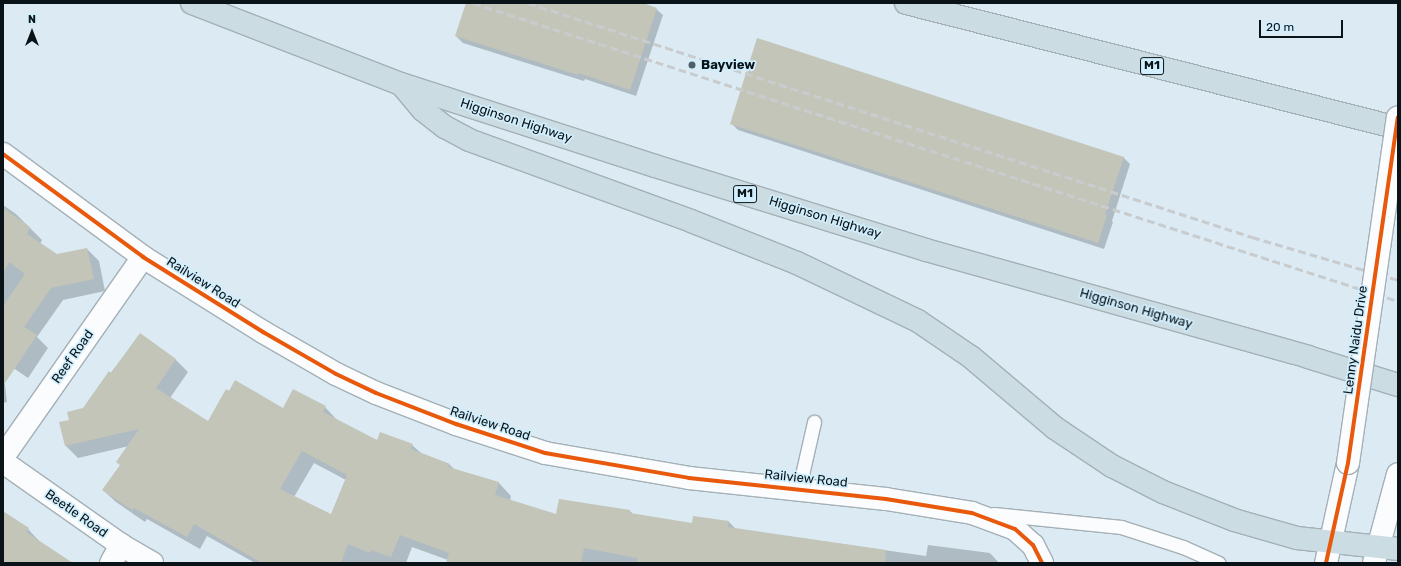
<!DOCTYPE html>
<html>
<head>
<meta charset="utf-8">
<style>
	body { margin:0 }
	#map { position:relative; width:1401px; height:566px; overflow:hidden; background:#dbeaf3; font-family:Rubik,sans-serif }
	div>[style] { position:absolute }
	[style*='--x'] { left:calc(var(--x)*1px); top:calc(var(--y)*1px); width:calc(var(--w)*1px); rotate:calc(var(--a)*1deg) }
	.shadow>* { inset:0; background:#0003 }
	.building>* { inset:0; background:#c3c5b8 }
	.roads { filter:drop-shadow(1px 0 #a4b0b6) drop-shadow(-1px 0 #a4b0b6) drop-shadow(0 1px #a4b0b6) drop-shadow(0 -1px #a4b0b6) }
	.lane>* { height:13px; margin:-6.5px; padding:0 6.5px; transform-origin:6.5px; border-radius:6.5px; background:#fafcfd }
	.street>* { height:22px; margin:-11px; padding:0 11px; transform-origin:11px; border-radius:11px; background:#fafcfd }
	.secondary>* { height:22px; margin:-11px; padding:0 11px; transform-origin:11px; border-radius:11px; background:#fafcfd }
	.highway>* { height:22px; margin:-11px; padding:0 11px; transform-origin:11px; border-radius:11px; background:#cbdce3 }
	.rail>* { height:3px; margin-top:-1.5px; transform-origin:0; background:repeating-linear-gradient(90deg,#c8ccce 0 8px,transparent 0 12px) }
	.bridges { filter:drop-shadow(1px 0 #a4b0b6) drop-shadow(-1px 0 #a4b0b6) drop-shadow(0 1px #a4b0b6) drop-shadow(0 -1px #a4b0b6) }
	.secondary-bridge>* { height:22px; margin:-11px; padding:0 11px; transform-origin:11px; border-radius:11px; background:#fafcfd }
	.cycleway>* { height:4px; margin:-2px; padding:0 2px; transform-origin:2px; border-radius:2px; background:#e8590c }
	.dots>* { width:11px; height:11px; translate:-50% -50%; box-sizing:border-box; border:2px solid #d1eefd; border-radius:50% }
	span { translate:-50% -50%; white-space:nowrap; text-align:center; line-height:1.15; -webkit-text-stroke:3.5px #d1eefd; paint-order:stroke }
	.shield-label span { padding:1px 3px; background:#d1eefd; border:1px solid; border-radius:3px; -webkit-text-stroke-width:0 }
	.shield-label { font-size:12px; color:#091318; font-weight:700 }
	.poi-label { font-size:13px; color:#091318; font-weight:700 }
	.left { translate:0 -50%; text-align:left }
	.street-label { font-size:13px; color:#091318 }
	.frame { position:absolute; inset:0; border:4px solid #091318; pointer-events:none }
	.north { position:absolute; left:12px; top:12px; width:40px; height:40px; -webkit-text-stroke:3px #d1eefd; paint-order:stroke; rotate:0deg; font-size:11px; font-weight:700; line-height:16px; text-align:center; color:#091318 }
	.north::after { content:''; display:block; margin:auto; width:14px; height:18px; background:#091318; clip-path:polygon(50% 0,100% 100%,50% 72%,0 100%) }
	.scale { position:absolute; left:1259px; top:20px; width:84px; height:18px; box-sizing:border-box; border:2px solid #091318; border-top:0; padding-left:5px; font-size:12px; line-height:14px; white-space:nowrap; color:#091318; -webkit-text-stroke:3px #d1eefd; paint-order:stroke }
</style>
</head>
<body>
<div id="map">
	<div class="shadow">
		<div style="clip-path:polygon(467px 3px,640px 3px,656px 9px,663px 15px,636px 96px,585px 79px,584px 81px,463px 43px,456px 36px)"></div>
		<div style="clip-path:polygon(758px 39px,1124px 158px,1130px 164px,1112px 221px,1113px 222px,1104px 249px,738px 130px,732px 124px)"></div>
		<div style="clip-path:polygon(3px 205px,16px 214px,42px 240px,40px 244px,57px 255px,87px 249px,99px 261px,105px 291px,63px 300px,37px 337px,48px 348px,28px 378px,3px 361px)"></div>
		<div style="clip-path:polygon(evenodd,140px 335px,176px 360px,188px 372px,170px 398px,208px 422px,283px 409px,325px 407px,337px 420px,378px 442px,412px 445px,421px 453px,449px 464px,454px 469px,499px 483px,511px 496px,510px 501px,557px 515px,630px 511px,633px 514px,693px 524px,729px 522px,736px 529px,926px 556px,928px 545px,990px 553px,999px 563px,447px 563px,448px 560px,412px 547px,406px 563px,255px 563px,207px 536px,200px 549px,147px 519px,145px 522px,116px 502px,103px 490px,121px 465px,129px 446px,78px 458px,66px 446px,61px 423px,70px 421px,83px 409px,140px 335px,314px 463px,346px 480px,331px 515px,294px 497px,314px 463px)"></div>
		<div style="clip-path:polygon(3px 368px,7px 402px,3px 403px)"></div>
		<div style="clip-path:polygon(3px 513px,28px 529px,41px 543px,66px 563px,3px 563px)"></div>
	</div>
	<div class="building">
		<div style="clip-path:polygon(466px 3px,643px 3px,657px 8px,630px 90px,578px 73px,578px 75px,455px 36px)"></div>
		<div style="clip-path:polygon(757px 38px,1124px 157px,1105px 214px,1107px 215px,1098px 243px,730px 124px)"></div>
		<div style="clip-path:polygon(3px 208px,30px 227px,27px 234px,57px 254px,87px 248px,94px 279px,51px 288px,24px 327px,37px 335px,3px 386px,3px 306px,25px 274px,9px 262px,3px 273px)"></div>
		<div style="clip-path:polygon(evenodd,140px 333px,176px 359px,156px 388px,208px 421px,226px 389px,229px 391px,235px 380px,283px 408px,293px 389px,326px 406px,323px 412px,377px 440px,380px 432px,413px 444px,411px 449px,450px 464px,448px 467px,499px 482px,495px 495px,556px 514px,559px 499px,630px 510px,630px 513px,692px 523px,693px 516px,729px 521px,728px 527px,886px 550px,885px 563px,637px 563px,637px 558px,584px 548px,581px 563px,446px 563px,449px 553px,400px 535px,391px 557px,371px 550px,370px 553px,348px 544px,341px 563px,262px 563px,194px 524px,187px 537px,134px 508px,132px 510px,102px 490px,120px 465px,116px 462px,139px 429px,65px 446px,59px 422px,69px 420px,67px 412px,83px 408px,109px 371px,111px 373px,140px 333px,302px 451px,347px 475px,331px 514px,280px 489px,302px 451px)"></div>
		<div style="clip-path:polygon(3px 511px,29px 528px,26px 532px,73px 563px,3px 563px)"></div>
	</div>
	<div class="roads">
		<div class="lane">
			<div style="--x:799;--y:488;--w:68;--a:-77.2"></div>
			<div style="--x:994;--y:514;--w:128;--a:5.8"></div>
			<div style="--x:1121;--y:527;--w:65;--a:17.9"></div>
			<div style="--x:1183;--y:547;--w:39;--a:24"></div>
		</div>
		<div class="street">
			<div style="--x:3;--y:154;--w:174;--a:36.3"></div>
			<div style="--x:143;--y:257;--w:142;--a:32"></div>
			<div style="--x:263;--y:332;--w:84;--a:29.9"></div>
			<div style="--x:336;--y:374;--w:44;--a:25.4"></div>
			<div style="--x:376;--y:393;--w:86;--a:21.2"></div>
			<div style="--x:456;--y:424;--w:94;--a:18"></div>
			<div style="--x:545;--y:453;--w:146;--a:9.8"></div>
			<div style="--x:689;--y:478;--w:198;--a:6.1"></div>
			<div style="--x:886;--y:499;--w:87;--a:9.2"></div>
			<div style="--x:972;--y:513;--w:46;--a:20.4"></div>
			<div style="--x:1015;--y:529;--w:24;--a:42"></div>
			<div style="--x:1033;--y:545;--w:20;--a:63"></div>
			<div style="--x:3;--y:457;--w:244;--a:-55"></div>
			<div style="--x:3;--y:462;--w:144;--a:35.1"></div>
			<div style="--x:121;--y:545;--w:36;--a:30"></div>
			<div style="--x:111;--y:563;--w:21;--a:-61"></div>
		</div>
		<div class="secondary">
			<div style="--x:1326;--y:563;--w:102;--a:-77.6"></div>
			<div style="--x:1374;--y:563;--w:92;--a:-74.9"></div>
		</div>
		<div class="highway">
			<div style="--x:192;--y:3;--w:224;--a:21.2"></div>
			<div style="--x:401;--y:84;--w:267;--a:17.9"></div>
			<div style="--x:655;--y:166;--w:284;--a:17.2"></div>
			<div style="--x:926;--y:250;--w:397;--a:15.6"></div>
			<div style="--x:1308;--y:357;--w:94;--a:17.3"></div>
			<div style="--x:906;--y:3;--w:508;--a:14.26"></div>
			<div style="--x:401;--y:84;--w:34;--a:50"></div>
			<div style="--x:423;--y:110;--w:28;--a:38"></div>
			<div style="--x:445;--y:127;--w:27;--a:28"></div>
			<div style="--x:469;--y:140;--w:236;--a:20"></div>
			<div style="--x:691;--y:221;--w:114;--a:21.6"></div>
			<div style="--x:797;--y:263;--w:134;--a:25.6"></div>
			<div style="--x:918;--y:321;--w:64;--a:34.2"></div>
			<div style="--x:971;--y:357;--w:110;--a:40.2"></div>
			<div style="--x:1055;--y:428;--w:69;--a:33.7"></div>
			<div style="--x:1112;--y:466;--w:57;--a:27"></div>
			<div style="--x:1163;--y:492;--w:76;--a:21.5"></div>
			<div style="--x:1234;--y:520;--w:66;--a:15.9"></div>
			<div style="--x:1297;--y:538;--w:102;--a:6.2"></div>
		</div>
	</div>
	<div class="rail">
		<div style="--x:473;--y:3;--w:972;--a:17.86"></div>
		<div style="--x:528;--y:3;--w:761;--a:17.91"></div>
		<div style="--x:1252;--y:237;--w:152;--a:16.4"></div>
	</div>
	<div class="bridges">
		<div class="secondary-bridge">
			<div style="--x:1348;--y:463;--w:349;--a:-81.8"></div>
		</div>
	</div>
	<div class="cycleway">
		<div style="--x:3;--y:154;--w:174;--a:36.3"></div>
		<div style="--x:143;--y:257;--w:142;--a:32"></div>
		<div style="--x:263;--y:332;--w:84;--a:29.9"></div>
		<div style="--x:336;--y:374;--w:44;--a:25.4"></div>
		<div style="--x:376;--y:393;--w:86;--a:21.2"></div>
		<div style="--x:456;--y:424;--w:94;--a:18"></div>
		<div style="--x:545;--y:453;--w:146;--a:9.8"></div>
		<div style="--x:689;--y:478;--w:198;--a:6.1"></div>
		<div style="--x:886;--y:499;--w:87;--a:9.2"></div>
		<div style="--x:972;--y:513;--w:46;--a:20.4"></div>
		<div style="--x:1015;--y:529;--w:24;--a:42"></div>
		<div style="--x:1033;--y:545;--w:20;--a:63"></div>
		<div style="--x:1326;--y:563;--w:102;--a:-77.6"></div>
		<div style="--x:1348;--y:463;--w:349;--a:-81.8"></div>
	</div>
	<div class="dots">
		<div style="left:692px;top:65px;background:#525e65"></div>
	</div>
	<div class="shield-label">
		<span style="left:1152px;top:66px">M1</span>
		<span style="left:745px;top:194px">M1</span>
	</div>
	<div class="poi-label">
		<span class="left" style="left:701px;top:65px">Bayview</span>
	</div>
	<div class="street-label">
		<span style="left:516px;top:121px;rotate:18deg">Higginson Highway</span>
		<span style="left:825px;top:218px;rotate:17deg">Higginson Highway</span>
		<span style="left:203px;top:283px;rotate:32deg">Railview Road</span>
		<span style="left:1136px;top:309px;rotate:16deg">Higginson Highway</span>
		<span style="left:1356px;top:340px;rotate:-82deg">Lenny Naidu Drive</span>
		<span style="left:73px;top:357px;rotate:-55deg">Reef Road</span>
		<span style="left:490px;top:424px;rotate:18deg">Railview Road</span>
		<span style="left:806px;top:479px;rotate:6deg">Railview Road</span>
		<span style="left:76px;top:514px;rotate:35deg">Beetle Road</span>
	</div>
	<div class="frame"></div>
	<div class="north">N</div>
	<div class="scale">20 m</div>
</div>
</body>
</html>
